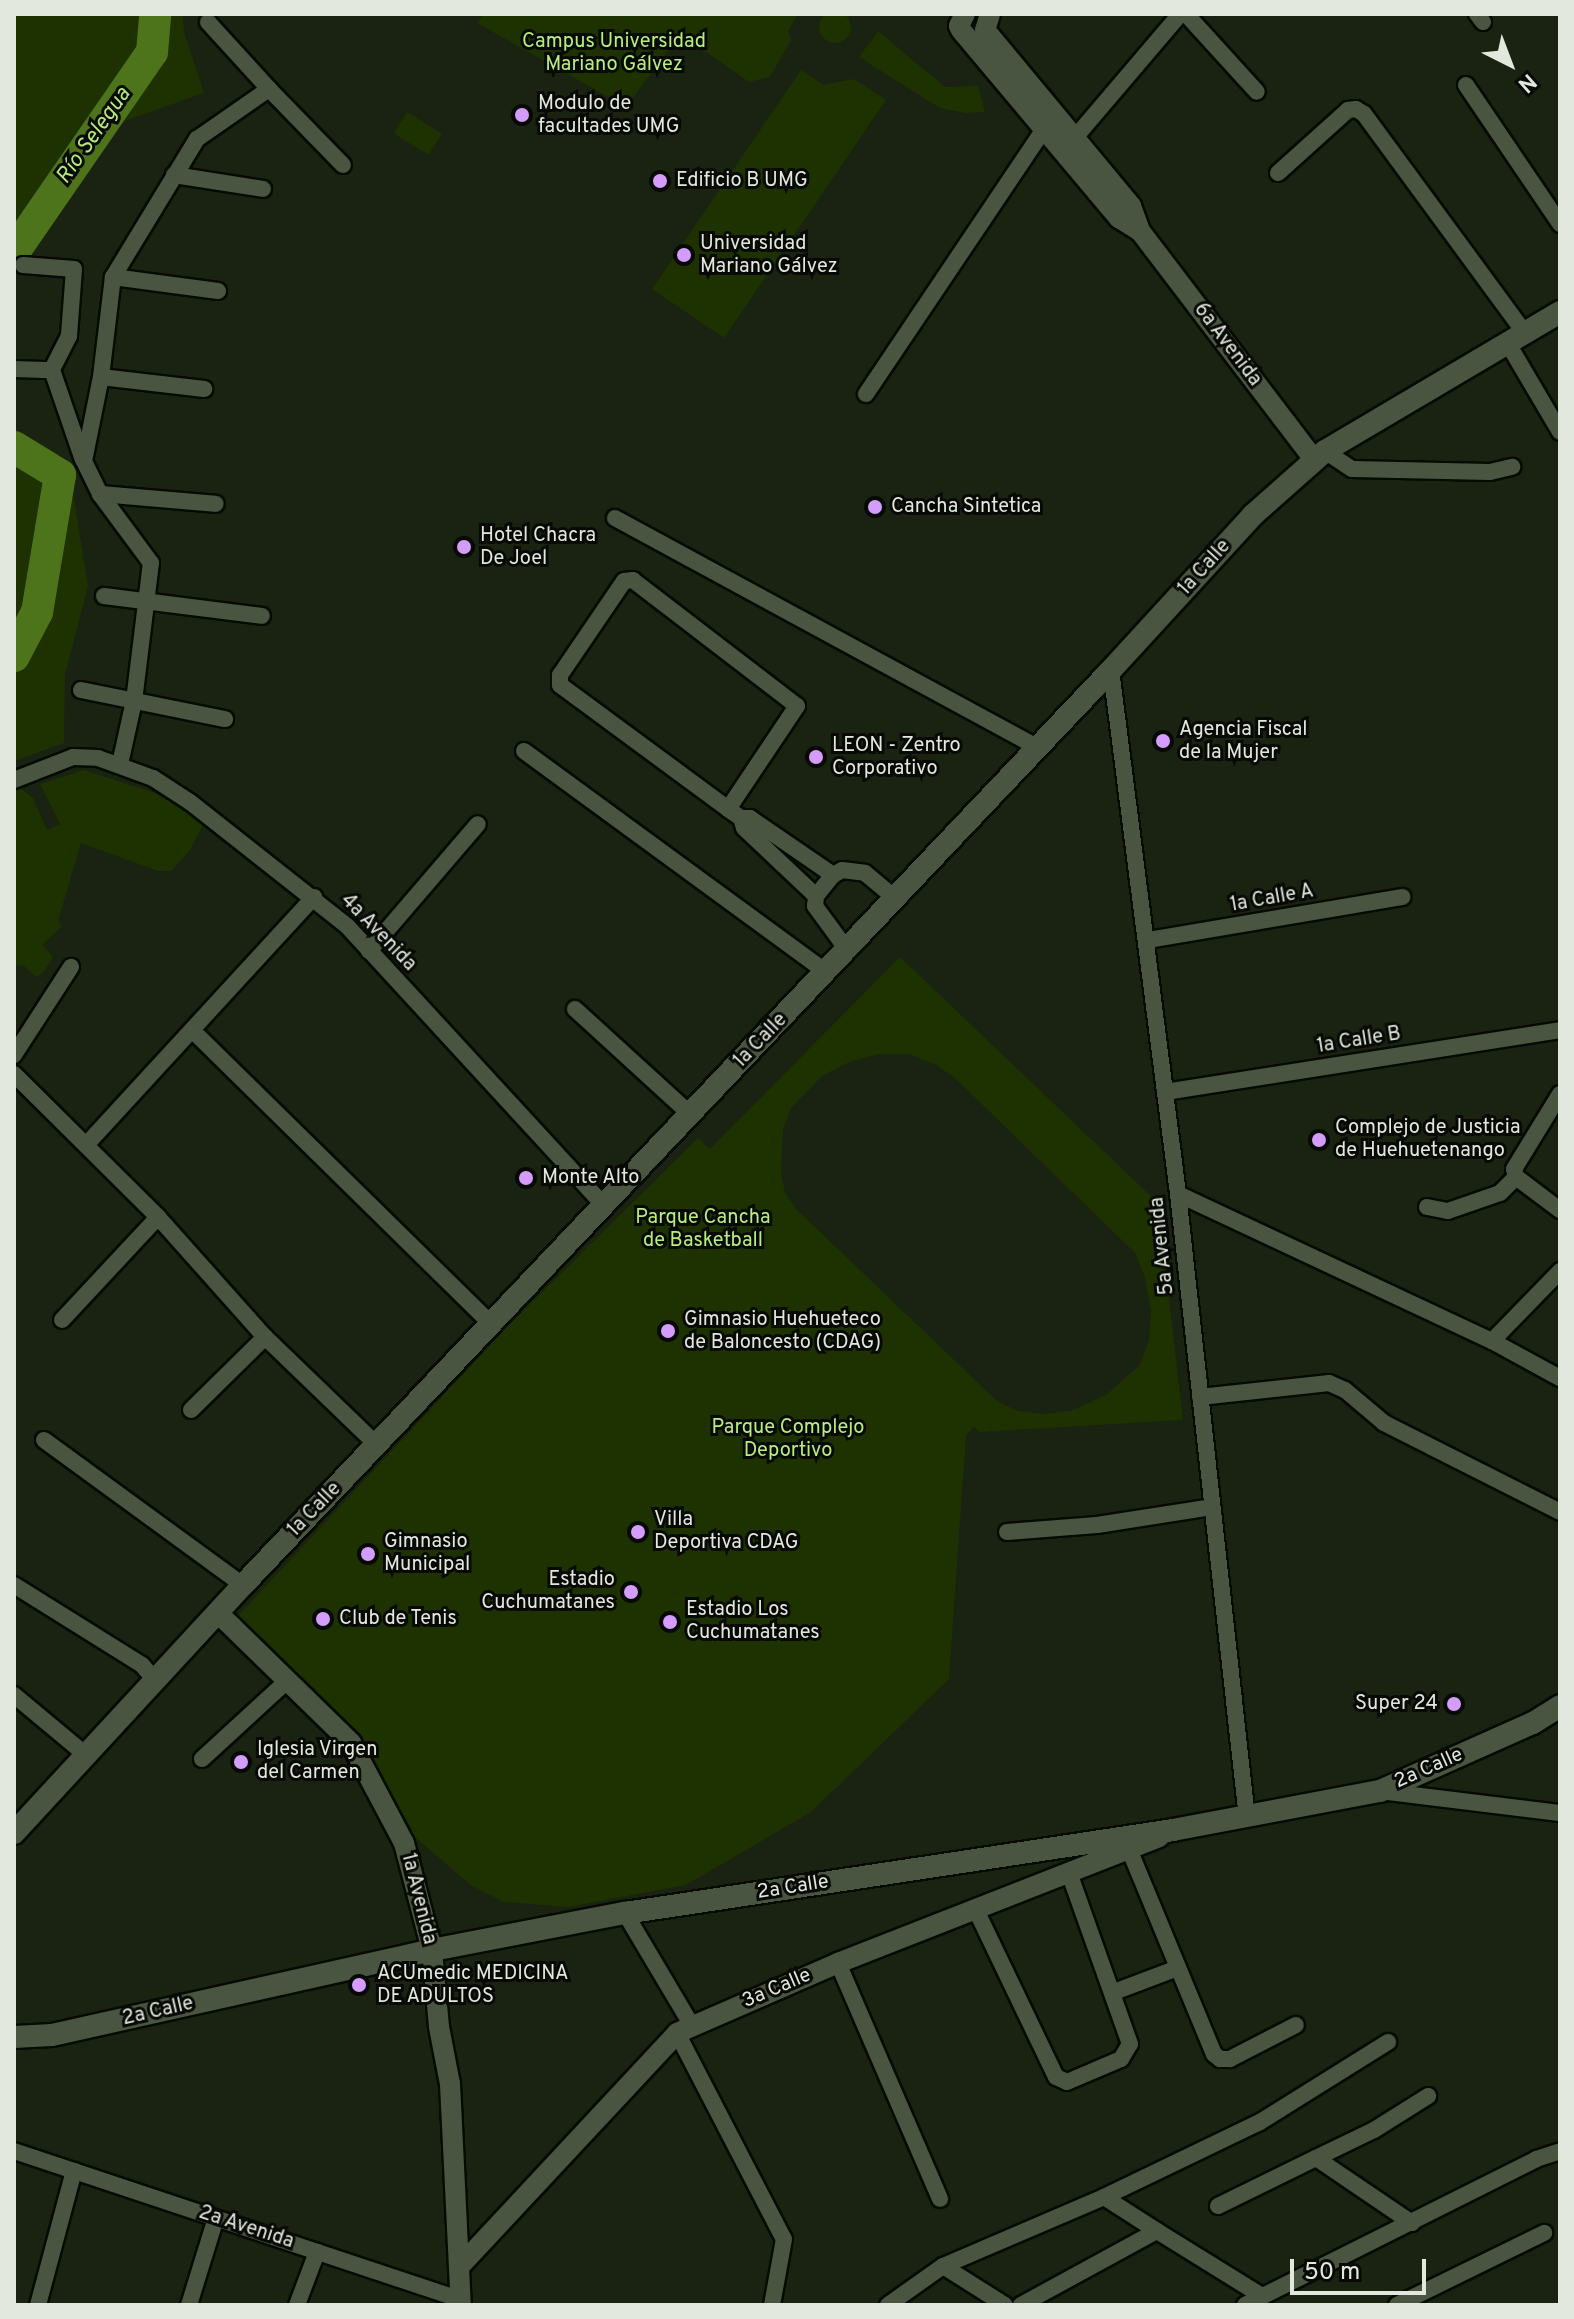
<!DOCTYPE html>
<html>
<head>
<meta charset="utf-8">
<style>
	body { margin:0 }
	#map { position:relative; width:1574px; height:2319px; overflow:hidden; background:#1a2211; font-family:Overpass,sans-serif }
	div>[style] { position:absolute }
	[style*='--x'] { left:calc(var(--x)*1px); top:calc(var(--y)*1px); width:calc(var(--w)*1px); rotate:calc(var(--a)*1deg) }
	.green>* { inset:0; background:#1d3200; transform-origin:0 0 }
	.round { border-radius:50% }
	.river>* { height:32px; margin:-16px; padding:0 16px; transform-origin:16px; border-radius:16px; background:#4e741b }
	.roads { filter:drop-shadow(2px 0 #050b01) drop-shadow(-2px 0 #050b01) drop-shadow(0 2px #050b01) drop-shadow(0 -2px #050b01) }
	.minor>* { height:16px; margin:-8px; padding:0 8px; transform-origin:8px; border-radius:8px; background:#4a5541 }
	.tertiary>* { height:20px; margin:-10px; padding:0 10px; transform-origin:10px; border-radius:10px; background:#4a5541 }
	.secondary>* { height:22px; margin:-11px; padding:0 11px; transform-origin:11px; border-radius:11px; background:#4a5541 }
	.dots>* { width:22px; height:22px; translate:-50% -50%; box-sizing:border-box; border:4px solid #070a04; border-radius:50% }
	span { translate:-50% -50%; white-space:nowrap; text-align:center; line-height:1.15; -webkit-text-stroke:6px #070a04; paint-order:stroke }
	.park-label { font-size:20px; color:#b8ee7e }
	.poi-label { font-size:20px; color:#e2e8dd }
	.left { translate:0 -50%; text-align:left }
	.right { translate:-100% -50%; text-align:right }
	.street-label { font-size:20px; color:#e2e8dd }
	.water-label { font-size:22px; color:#b6eb7b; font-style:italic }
	.frame { position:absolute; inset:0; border:16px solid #e2e8dd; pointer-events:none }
	.north { position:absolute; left:1470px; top:24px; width:80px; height:80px; -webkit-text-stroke:6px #070a04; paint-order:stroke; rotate:138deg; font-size:22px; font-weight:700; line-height:32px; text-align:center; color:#e2e8dd }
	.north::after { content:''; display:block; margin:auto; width:28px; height:36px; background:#e2e8dd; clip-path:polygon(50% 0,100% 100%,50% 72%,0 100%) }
	.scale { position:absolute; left:1290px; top:2259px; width:136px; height:36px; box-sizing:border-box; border:4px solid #e2e8dd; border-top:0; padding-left:10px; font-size:24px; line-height:28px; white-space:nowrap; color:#e2e8dd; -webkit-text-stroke:6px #070a04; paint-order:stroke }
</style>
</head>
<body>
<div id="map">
	<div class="green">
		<div class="round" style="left:819px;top:11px;width:32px;height:32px"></div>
		<div style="clip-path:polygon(14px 14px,183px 14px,184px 32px,204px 93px,116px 124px,79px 165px,14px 260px,14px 241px,77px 148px,64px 155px,14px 223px)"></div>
		<div style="clip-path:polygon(483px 14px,798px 14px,788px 31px,791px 40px,770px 77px,749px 82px,681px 34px,626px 107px,477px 23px)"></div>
		<div style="clip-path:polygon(878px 31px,945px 87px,978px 86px,985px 112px,965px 113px,940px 108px,859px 57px)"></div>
		<div style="clip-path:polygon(801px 70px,824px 85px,854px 79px,886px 100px,724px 338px,652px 289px)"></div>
		<div style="left:407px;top:112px;width:41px;height:25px;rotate:32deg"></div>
		<div style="clip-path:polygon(14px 428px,56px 453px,72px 487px,88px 586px,65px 675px,64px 743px,14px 761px)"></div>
		<div style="clip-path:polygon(84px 770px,155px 793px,179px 806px,203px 825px,190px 850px,171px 871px,158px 871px,81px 843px,58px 921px,62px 926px,42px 945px,53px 957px,44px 972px,36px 977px,24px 966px,14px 965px,14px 792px,21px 789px,33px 798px,47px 830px,60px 824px,40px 784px)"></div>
		<div style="clip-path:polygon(evenodd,900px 957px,1158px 1203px,1183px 1420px,980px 1432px,974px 1427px,966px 1435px,949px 1679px,811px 1812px,686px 1885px,568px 1907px,504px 1902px,472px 1886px,408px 1831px,352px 1741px,225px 1630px,507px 1327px,698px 1138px,710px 1149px,900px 957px,879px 1054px,909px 1054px,935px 1064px,955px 1078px,1135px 1253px,1145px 1277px,1151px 1311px,1149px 1340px,1140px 1365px,1106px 1395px,1071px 1411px,1043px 1414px,1018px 1411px,997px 1401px,796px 1209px,785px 1192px,781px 1174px,783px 1129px,791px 1108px,822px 1076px,849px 1062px,879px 1054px)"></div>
	</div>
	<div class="river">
		<div style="--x:14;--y:252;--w:243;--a:-55.4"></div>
		<div style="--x:152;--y:52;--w:38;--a:-85"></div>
		<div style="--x:14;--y:447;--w:54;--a:31.3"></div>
		<div style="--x:60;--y:475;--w:139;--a:99.5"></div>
		<div style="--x:37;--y:612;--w:50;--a:117.6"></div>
	</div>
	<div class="roads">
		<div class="minor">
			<div style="--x:1186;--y:14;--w:105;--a:47.7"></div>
			<div style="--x:1477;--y:14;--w:10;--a:53"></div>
			<div style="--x:208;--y:22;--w:91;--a:47.7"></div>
			<div style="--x:1466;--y:85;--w:168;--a:55.9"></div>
			<div style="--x:1067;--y:147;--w:175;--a:-49.6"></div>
			<div style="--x:1278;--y:173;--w:94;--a:-42"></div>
			<div style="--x:1348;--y:110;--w:8;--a:-7"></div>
			<div style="--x:1356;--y:109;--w:9;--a:32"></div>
			<div style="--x:1364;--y:114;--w:272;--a:53.7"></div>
			<div style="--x:174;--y:175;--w:90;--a:8.9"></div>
			<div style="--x:23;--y:265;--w:51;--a:4.5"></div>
			<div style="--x:74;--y:269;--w:67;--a:94.3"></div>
			<div style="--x:69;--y:336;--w:38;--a:117"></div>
			<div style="--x:52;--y:370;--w:95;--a:71"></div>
			<div style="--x:113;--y:277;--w:106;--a:7.6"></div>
			<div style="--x:1507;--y:342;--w:104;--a:59.5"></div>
			<div style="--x:14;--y:369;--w:38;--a:2"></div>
			<div style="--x:101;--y:377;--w:104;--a:6.6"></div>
			<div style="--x:866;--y:394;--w:317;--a:-56.1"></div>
			<div style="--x:1325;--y:451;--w:32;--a:34"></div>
			<div style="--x:1352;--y:469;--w:138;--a:1.2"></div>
			<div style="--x:1490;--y:472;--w:23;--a:-13"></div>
			<div style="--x:100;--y:494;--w:116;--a:4.9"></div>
			<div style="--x:615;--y:518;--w:481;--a:28.5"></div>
			<div style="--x:104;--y:596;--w:159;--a:7.2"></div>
			<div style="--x:1111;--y:670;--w:528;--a:82.71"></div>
			<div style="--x:1178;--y:1194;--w:628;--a:83.69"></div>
			<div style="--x:81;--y:690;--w:147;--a:11.4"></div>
			<div style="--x:524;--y:751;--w:376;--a:36.2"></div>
			<div style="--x:120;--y:764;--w:65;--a:-77.5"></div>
			<div style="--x:134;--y:701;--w:139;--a:-83"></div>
			<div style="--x:151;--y:563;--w:86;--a:-126.5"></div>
			<div style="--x:100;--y:494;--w:37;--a:-116"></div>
			<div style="--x:84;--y:461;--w:86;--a:-78.6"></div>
			<div style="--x:101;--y:377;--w:101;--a:-83.2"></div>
			<div style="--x:113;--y:277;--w:162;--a:-58.7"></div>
			<div style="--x:197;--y:139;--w:88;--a:-34.8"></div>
			<div style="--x:269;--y:89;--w:106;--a:45.8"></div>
			<div style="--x:14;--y:780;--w:63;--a:-21.3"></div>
			<div style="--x:73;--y:757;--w:25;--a:2"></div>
			<div style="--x:98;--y:758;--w:59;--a:20"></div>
			<div style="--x:153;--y:778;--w:44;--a:33"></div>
			<div style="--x:190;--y:802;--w:201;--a:38.3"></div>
			<div style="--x:348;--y:927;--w:379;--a:47.4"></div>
			<div style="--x:728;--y:809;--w:124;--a:-56.2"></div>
			<div style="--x:797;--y:706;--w:207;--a:-142.5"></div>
			<div style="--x:633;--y:580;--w:9;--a:174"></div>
			<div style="--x:624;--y:581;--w:114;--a:124.2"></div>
			<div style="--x:560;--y:675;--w:10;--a:90"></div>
			<div style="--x:560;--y:685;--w:209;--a:36.4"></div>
			<div style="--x:728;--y:809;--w:16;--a:35"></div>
			<div style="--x:741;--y:818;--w:9;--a:0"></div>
			<div style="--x:750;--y:818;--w:101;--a:34.5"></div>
			<div style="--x:741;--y:818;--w:10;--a:73"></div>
			<div style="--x:744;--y:828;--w:99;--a:43.4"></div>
			<div style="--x:1148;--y:940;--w:258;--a:-9.6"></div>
			<div style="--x:369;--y:951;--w:167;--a:-49.4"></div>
			<div style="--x:848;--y:951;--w:56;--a:-126.3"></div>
			<div style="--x:815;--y:906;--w:10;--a:-84"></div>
			<div style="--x:816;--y:896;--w:27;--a:-51"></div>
			<div style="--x:833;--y:875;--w:10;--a:-29"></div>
			<div style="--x:842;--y:870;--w:23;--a:7"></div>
			<div style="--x:865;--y:873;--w:40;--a:40"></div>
			<div style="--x:575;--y:1009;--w:157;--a:42.4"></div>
			<div style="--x:192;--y:1030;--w:419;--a:44.5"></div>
			<div style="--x:14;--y:1055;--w:105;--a:-57.1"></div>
			<div style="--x:14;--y:1074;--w:203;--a:44.8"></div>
			<div style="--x:158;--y:1217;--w:161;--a:48.3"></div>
			<div style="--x:265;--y:1337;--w:156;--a:44"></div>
			<div style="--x:1165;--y:1092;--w:400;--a:-8.9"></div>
			<div style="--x:1560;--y:1094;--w:88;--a:121.5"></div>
			<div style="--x:1514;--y:1169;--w:8;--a:76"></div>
			<div style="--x:1516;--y:1177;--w:55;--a:36.9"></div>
			<div style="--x:86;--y:1145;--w:337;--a:-47.4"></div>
			<div style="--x:1178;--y:1194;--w:347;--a:25.1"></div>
			<div style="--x:1492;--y:1341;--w:77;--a:28.6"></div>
			<div style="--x:1427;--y:1207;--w:21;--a:11"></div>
			<div style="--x:1448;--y:1211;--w:55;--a:-19.1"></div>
			<div style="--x:1500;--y:1193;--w:23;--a:-45"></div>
			<div style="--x:62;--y:1320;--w:141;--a:-47"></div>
			<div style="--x:1492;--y:1341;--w:98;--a:-45.8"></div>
			<div style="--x:1200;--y:1397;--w:130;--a:-6.2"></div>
			<div style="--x:1329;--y:1383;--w:17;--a:24"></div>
			<div style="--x:1345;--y:1390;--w:51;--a:40.2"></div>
			<div style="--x:1384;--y:1423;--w:197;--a:26.8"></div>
			<div style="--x:191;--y:1410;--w:104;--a:-44.6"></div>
			<div style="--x:44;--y:1440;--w:246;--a:36.1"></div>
			<div style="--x:1007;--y:1532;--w:90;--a:-4.4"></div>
			<div style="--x:1097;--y:1525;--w:116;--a:-8.9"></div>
			<div style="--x:14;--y:1585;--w:151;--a:32"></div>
			<div style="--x:142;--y:1665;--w:20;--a:49"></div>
			<div style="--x:14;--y:1695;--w:94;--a:39.8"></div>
			<div style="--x:202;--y:1759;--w:117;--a:-42.6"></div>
			<div style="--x:1380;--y:1791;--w:181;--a:7"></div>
			<div style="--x:1129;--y:1849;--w:222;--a:67.5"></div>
			<div style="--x:1214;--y:2054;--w:8;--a:40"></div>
			<div style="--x:1220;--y:2059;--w:10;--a:0"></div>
			<div style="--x:1230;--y:2059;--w:74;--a:-27.3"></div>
			<div style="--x:976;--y:1910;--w:185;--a:64.4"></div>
			<div style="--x:1056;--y:2077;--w:12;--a:24"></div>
			<div style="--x:1067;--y:2082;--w:59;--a:-23.1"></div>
			<div style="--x:1121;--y:2059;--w:17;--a:-59"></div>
			<div style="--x:1130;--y:2044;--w:182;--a:-109.6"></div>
			<div style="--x:625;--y:1913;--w:131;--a:59.3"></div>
			<div style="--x:838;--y:1963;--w:257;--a:66.6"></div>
			<div style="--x:1114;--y:1992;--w:68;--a:-20.6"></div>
			<div style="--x:677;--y:2033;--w:232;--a:62.6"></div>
			<div style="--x:784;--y:2239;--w:67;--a:100.3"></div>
			<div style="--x:14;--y:2151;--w:472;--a:18.4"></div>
			<div style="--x:1316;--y:2158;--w:64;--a:-25.8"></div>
			<div style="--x:1374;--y:2130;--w:64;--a:-32.2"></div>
			<div style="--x:1104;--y:2197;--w:63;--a:32.7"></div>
			<div style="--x:1218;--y:2206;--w:109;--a:-26.1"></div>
			<div style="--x:1316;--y:2158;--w:116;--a:34.1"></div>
			<div style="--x:943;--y:2266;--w:73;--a:32.2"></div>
			<div style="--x:38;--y:2305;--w:139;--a:-75"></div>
			<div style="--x:189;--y:2305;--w:91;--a:-72.8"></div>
			<div style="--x:297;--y:2305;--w:57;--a:-69.3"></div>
			<div style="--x:888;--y:2305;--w:67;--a:-35.3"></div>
			<div style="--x:943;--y:2266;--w:175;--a:-23.2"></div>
			<div style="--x:1104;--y:2197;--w:173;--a:-25.7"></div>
			<div style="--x:1260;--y:2122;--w:151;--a:-32"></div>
			<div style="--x:1021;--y:2305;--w:155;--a:-28.6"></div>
			<div style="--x:1157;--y:2231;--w:123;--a:31.8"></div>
			<div style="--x:1245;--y:2305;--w:326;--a:-26.6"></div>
			<div style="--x:1536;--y:2159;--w:25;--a:-18"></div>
			<div style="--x:1397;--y:2305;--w:164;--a:-26.1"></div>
		</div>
		<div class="tertiary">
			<div style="--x:965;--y:14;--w:13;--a:117"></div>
			<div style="--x:959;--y:26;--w:4;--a:63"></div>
			<div style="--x:961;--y:30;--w:246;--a:50"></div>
			<div style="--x:1119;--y:218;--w:25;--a:32"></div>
			<div style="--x:990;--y:14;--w:17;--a:107"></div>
			<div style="--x:985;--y:30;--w:229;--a:50.3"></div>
			<div style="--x:1131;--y:206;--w:27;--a:70"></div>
			<div style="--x:1140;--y:231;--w:287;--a:52.7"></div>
			<div style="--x:218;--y:1613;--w:186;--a:44.3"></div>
			<div style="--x:351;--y:1743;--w:113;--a:62.1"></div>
			<div style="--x:404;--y:1843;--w:111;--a:75.3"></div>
			<div style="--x:432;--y:1950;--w:77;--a:84.8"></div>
			<div style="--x:439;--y:2027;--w:58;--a:79.1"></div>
			<div style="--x:450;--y:2084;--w:221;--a:87.2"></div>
			<div style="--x:461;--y:2265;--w:317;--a:-47"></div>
			<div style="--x:677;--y:2033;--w:176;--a:-23.5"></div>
			<div style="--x:838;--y:1963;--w:345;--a:-21.4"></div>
		</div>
		<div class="secondary">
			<div style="--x:14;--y:1833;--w:338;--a:-47.3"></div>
			<div style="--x:243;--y:1585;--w:1261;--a:-46.51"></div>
			<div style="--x:1111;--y:670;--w:210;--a:-47.5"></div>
			<div style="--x:1253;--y:515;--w:96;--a:-41.6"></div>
			<div style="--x:1325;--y:451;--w:273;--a:-30.6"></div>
			<div style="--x:14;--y:2037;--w:38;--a:-3"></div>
			<div style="--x:52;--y:2035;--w:389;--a:-12.6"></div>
			<div style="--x:432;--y:1950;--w:197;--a:-10.9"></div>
			<div style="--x:625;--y:1913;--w:554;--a:-8.61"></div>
			<div style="--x:1173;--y:1830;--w:211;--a:-10.7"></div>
			<div style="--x:1380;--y:1791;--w:167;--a:-24"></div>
			<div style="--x:1533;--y:1723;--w:32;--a:-32"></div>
		</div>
	</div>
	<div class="dots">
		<div style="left:522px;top:115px;background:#d49cfc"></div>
		<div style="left:660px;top:181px;background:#d49cfc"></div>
		<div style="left:684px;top:255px;background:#d49cfc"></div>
		<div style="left:875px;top:507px;background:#d49cfc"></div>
		<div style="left:464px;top:547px;background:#d49cfc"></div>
		<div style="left:1163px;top:741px;background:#d49cfc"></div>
		<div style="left:816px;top:757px;background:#d49cfc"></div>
		<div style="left:1319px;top:1140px;background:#d49cfc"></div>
		<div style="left:526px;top:1178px;background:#d49cfc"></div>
		<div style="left:668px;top:1331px;background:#d49cfc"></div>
		<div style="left:638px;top:1532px;background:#d49cfc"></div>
		<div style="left:368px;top:1554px;background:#d49cfc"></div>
		<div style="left:631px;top:1592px;background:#d49cfc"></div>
		<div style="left:323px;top:1619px;background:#d49cfc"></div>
		<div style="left:670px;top:1622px;background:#d49cfc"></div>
		<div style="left:1454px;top:1704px;background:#d49cfc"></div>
		<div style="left:241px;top:1762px;background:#d49cfc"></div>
		<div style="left:359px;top:1985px;background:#d49cfc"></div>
	</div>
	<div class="park-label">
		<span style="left:614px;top:54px">Campus Universidad<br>Mariano Gálvez</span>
		<span style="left:703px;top:1230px">Parque Cancha<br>de Basketball</span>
		<span style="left:788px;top:1440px">Parque Complejo<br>Deportivo</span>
	</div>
	<div class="poi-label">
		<span class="left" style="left:538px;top:116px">Modulo de<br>facultades UMG</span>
		<span class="left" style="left:676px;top:181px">Edificio B UMG</span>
		<span class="left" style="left:700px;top:256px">Universidad<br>Mariano Gálvez</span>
		<span class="left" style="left:891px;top:507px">Cancha Sintetica</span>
		<span class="left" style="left:480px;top:548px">Hotel Chacra<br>De Joel</span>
		<span class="left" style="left:1179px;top:742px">Agencia Fiscal<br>de la Mujer</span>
		<span class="left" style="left:832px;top:758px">LEON - Zentro<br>Corporativo</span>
		<span class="left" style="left:1335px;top:1140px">Complejo de Justicia<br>de Huehuetenango</span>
		<span class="left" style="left:542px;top:1178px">Monte Alto</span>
		<span class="left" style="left:684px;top:1332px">Gimnasio Huehueteco<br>de Baloncesto (CDAG)</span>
		<span class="left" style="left:654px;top:1532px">Villa<br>Deportiva CDAG</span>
		<span class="left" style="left:384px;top:1554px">Gimnasio<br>Municipal</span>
		<span class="right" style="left:615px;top:1592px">Estadio<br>Cuchumatanes</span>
		<span class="left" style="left:686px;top:1622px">Estadio Los<br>Cuchumatanes</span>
		<span class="left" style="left:339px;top:1619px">Club de Tenis</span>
		<span class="right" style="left:1438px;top:1704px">Super 24</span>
		<span class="left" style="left:257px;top:1762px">Iglesia Virgen<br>del Carmen</span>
		<span class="left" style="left:377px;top:1986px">ACUmedic MEDICINA<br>DE ADULTOS</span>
	</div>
	<div class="street-label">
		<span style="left:1227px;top:345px;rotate:53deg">6a Avenida</span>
		<span style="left:1205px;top:568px;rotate:-48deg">1a Calle</span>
		<span style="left:1272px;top:899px;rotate:-10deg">1a Calle A</span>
		<span style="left:378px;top:933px;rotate:46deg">4a Avenida</span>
		<span style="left:761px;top:1041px;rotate:-46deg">1a Calle</span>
		<span style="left:1359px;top:1041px;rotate:-9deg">1a Calle B</span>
		<span style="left:1163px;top:1246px;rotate:-96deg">5a Avenida</span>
		<span style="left:315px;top:1510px;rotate:-46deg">1a Calle</span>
		<span style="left:1429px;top:1769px;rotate:-24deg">2a Calle</span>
		<span style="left:793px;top:1888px;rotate:-9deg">2a Calle</span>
		<span style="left:418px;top:1899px;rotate:76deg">1a Avenida</span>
		<span style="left:777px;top:1989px;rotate:-23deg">3a Calle</span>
		<span style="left:158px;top:2012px;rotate:-13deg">2a Calle</span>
		<span style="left:246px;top:2228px;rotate:18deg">2a Avenida</span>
	</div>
	<div class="water-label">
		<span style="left:94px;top:136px;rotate:-55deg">Río Selegua</span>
	</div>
	<div class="frame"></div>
	<div class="north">N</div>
	<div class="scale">50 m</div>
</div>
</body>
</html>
